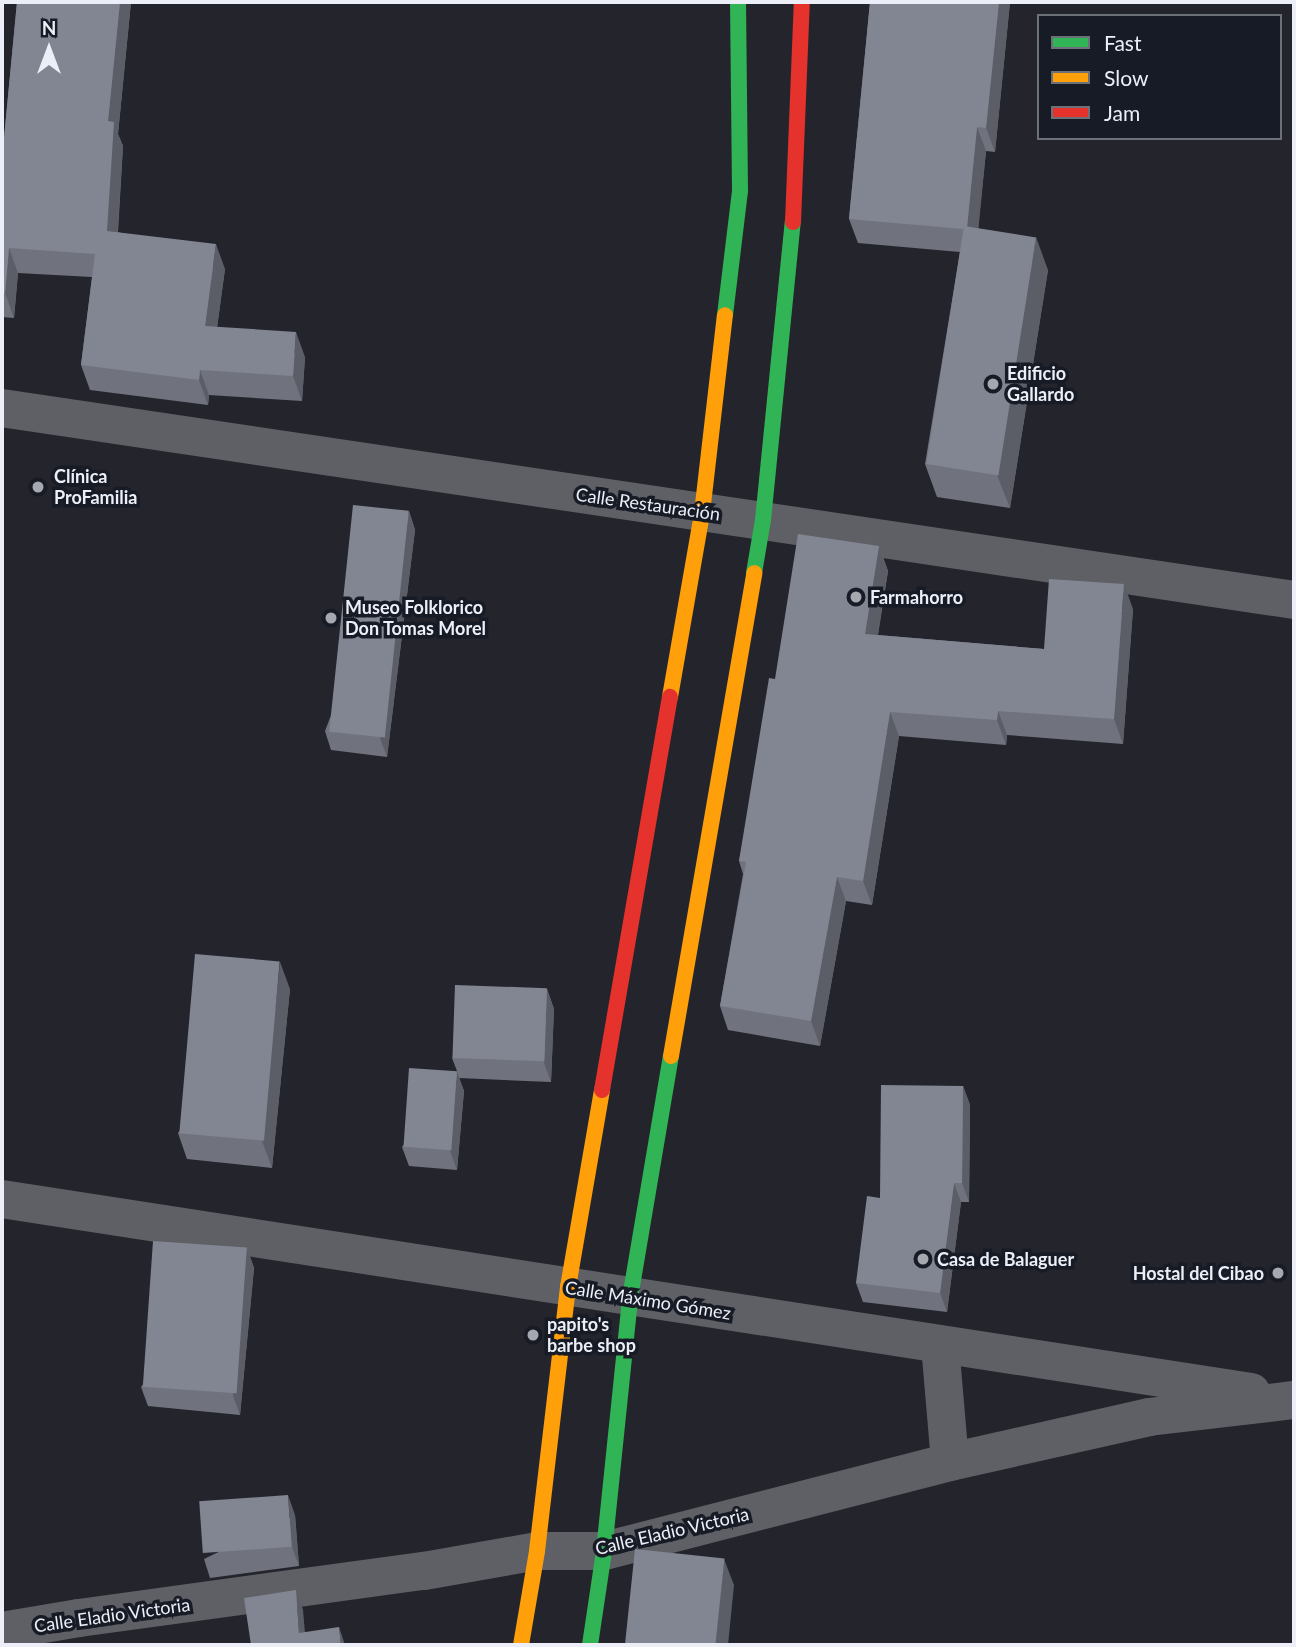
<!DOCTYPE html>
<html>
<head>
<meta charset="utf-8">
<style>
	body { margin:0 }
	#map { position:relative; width:1296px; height:1647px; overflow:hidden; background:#24252c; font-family:Lato,sans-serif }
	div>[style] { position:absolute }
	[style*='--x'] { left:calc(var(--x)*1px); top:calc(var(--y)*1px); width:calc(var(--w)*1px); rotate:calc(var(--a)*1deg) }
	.street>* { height:38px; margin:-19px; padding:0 19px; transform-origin:19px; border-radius:19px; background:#5f6065 }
	.fast>* { height:16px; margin:-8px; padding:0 8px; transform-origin:8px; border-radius:8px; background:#30b455 }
	.slow>* { height:16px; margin:-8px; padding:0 8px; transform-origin:8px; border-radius:8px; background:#ff9f0a }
	.jam>* { height:16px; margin:-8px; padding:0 8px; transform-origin:8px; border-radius:8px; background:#e5322d }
	.wall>* { inset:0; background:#70737e }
	.shaded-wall>* { inset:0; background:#5b5e67 }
	.building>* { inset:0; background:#828693; transform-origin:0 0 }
	.dots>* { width:19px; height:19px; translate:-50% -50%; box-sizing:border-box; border:4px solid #171b25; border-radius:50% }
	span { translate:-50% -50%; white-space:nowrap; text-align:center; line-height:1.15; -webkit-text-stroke:7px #171b25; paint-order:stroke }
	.poi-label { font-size:18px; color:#eceff7; font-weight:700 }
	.left { translate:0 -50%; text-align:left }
	.right { translate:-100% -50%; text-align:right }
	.street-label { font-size:18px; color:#eceff7 }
	.frame { position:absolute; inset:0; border:4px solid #eceff7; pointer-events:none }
	.legend { position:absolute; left:1037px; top:14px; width:245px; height:126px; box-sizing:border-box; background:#171b25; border:2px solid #6c7079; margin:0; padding:9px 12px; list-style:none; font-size:21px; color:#eceff7 }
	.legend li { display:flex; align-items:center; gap:14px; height:35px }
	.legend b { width:35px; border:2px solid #6c7079 }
	.north { position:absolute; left:14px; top:14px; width:70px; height:70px; -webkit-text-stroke:5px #171b25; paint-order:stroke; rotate:0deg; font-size:19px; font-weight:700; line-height:28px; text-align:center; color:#eceff7 }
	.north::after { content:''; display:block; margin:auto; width:24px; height:32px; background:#eceff7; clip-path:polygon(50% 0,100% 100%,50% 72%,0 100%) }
</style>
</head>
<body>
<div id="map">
	<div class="street">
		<div style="--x:2;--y:408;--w:1306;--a:8.45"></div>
		<div style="--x:2;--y:1199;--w:1264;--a:8.78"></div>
		<div style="--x:940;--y:1345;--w:117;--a:85.1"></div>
		<div style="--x:2;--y:1631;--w:78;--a:-9.6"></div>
		<div style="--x:79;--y:1618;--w:348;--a:-7.8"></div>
		<div style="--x:424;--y:1571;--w:115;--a:-10"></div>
		<div style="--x:537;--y:1551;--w:67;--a:0"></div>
		<div style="--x:604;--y:1551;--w:357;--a:-14.4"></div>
		<div style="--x:950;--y:1462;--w:204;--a:-12.7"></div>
		<div style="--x:1149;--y:1417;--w:146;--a:-6.7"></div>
	</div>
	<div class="fast">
		<div style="--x:725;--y:315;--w:125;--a:-83.1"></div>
		<div style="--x:740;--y:191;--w:189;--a:-90.6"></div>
		<div style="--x:754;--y:573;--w:54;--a:-80.4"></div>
		<div style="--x:763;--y:520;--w:300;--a:-84.3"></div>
		<div style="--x:590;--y:1645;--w:95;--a:-81.5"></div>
		<div style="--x:604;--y:1551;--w:254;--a:-84.1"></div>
		<div style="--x:630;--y:1298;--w:245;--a:-80.4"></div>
	</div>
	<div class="slow">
		<div style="--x:670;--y:697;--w:187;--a:-80.1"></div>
		<div style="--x:702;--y:513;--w:199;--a:-83.4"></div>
		<div style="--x:671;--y:1056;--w:490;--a:-80.2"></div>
		<div style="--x:521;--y:1645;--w:95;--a:-80.3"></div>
		<div style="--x:537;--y:1551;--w:266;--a:-83.3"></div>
		<div style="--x:568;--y:1287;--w:200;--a:-80.2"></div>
	</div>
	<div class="jam">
		<div style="--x:793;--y:222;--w:220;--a:-87.7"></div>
		<div style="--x:602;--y:1090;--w:399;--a:-80.2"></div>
	</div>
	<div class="wall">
		<div style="clip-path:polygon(17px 2px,131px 2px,118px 134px,123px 146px,118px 232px,225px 269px,217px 327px,305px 357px,302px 401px,209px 395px,208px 405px,90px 390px,81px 365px,92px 277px,18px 273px,14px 318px,2px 317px,2px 138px,4px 138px)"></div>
		<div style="clip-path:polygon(870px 2px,1010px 2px,995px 152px,986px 151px,978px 228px,1048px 270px,1010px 508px,937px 497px,925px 464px,960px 252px,858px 243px,849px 219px)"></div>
		<div style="clip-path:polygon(409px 511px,415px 530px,387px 757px,331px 750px,325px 731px)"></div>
		<div style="clip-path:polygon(879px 546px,888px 571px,878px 635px,1044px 649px,1133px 609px,1123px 744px,1007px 735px,1006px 745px,899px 736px,872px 905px,846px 901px,820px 1046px,728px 1030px,720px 1006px,743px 874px,739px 861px,775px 679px)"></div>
		<div style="clip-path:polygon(290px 989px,272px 1168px,187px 1159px,178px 1133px)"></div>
		<div style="clip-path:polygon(547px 989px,554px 1009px,551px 1082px,459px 1078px,464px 1091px,457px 1170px,409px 1166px,402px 1147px,457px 1071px,452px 1058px)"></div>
		<div style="clip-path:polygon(963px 1086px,970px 1105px,969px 1202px,961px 1202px,947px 1312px,863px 1302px,856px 1283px,880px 1198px)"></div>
		<div style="clip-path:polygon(247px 1248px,254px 1268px,240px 1415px,148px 1406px,141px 1387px)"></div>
		<div style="clip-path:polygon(295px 1515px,299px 1566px,210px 1578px,204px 1559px)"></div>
	</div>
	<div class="shaded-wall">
		<div style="clip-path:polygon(120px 2px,131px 2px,118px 134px,123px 146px,116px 256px,107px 231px,108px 121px)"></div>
		<div style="clip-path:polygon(999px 2px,1010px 2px,995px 152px,986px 128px)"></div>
		<div style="clip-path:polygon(977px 127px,986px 151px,976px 254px,967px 229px)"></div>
		<div style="clip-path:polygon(1036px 237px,1048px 270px,1010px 508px,997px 475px)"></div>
		<div style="clip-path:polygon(216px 244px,225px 269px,214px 351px,205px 326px)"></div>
		<div style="clip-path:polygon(9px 248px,18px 273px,14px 318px,5px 293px)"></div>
		<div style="clip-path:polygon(296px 332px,305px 357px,302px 401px,293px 376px)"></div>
		<div style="clip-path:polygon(200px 370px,209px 395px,208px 405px,199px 380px)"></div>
		<div style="clip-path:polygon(409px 511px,415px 530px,387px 757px,380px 738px)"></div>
		<div style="clip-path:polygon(879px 546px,888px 571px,874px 658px,865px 634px)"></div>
		<div style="clip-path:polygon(1124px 584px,1133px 609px,1123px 744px,1114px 719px)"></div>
		<div style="clip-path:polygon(998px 711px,1007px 735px,1006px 745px,997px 720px)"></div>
		<div style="clip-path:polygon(890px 712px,899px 736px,872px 905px,863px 881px)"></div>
		<div style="clip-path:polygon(837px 877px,846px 901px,820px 1046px,811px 1021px)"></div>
		<div style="clip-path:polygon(280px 962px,290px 989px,272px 1168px,262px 1141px)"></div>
		<div style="clip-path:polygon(547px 989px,554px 1009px,551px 1082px,544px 1063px)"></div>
		<div style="clip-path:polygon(457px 1071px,464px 1091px,457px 1170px,450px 1151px)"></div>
		<div style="clip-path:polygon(963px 1086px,970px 1105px,969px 1202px,962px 1183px)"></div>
		<div style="clip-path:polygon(954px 1183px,961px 1202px,947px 1312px,940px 1293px)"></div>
		<div style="clip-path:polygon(247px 1248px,254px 1268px,240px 1415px,233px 1396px)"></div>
		<div style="clip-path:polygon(288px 1495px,295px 1515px,299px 1566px,292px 1547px)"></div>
		<div style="clip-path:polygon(724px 1559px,734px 1585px,728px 1645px,715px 1645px)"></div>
		<div style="clip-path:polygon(296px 1590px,303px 1610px,306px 1645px,299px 1633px)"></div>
		<div style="clip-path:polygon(339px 1627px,345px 1645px,341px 1645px)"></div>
	</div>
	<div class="building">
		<div style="clip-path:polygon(17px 2px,120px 2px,108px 121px,114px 122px,107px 231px,216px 244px,205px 326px,296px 332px,293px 376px,200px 370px,199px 380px,81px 365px,95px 254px,9px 248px,5px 293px,2px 293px,2px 138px,4px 138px)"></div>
		<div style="clip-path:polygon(870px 2px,999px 2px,986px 128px,977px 127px,967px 227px,964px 226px,963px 229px,849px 219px)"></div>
		<div style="left:964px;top:226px;width:73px;height:241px;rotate:9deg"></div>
		<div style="left:353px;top:505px;width:56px;height:228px;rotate:6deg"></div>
		<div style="clip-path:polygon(798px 534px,879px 546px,865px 634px,1044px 649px,1049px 579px,1124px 584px,1114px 719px,998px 711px,997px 720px,890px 712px,863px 881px,837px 877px,811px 1021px,720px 1006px,746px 862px,739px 861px,769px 678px,775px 679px)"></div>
		<div style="left:195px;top:954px;width:85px;height:180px;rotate:5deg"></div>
		<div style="left:455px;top:985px;width:92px;height:73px;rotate:2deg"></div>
		<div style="left:409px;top:1068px;width:48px;height:79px;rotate:4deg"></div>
		<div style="clip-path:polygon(881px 1085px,963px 1086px,962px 1183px,954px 1183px,940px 1293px,856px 1283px,867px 1196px,880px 1198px)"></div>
		<div style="left:153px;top:1241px;width:94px;height:146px;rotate:4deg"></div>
		<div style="left:288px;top:1495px;width:52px;height:89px;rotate:86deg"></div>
		<div style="left:635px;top:1549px;width:90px;height:97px;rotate:6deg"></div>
		<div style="clip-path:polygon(296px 1590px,299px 1633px,339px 1627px,341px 1645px,251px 1645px,244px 1598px)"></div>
	</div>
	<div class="dots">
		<div style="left:993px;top:384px;background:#a6a8b0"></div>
		<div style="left:38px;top:487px;background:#a6a8b0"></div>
		<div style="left:856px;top:597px;background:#a6a8b0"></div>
		<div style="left:331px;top:618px;background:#a6a8b0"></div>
		<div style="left:923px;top:1259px;background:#a6a8b0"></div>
		<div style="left:1278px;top:1273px;background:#a6a8b0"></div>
		<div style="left:533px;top:1335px;background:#a6a8b0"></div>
	</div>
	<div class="poi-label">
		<span class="left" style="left:1007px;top:384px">Edificio<br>Gallardo</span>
		<span class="left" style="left:54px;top:487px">Clínica<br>ProFamilia</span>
		<span class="left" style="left:870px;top:597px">Farmahorro</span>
		<span class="left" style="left:345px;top:618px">Museo Folklorico<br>Don Tomas Morel</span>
		<span class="left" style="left:937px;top:1259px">Casa de Balaguer</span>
		<span class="right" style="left:1264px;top:1273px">Hostal del Cibao</span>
		<span class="left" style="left:547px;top:1335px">papito's<br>barbe shop</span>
	</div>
	<div class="street-label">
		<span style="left:648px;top:504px;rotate:8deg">Calle Restauración</span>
		<span style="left:648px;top:1300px;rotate:9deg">Calle Máximo Gómez</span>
		<span style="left:672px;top:1531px;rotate:-13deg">Calle Eladio Victoria</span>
		<span style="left:112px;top:1615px;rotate:-8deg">Calle Eladio Victoria</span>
	</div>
	<div class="frame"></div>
	<ul class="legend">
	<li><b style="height:9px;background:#30b455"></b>Fast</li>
	<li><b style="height:9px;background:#ff9f0a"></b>Slow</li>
	<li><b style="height:9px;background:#e5322d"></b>Jam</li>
	</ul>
	<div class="north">N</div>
</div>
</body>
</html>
